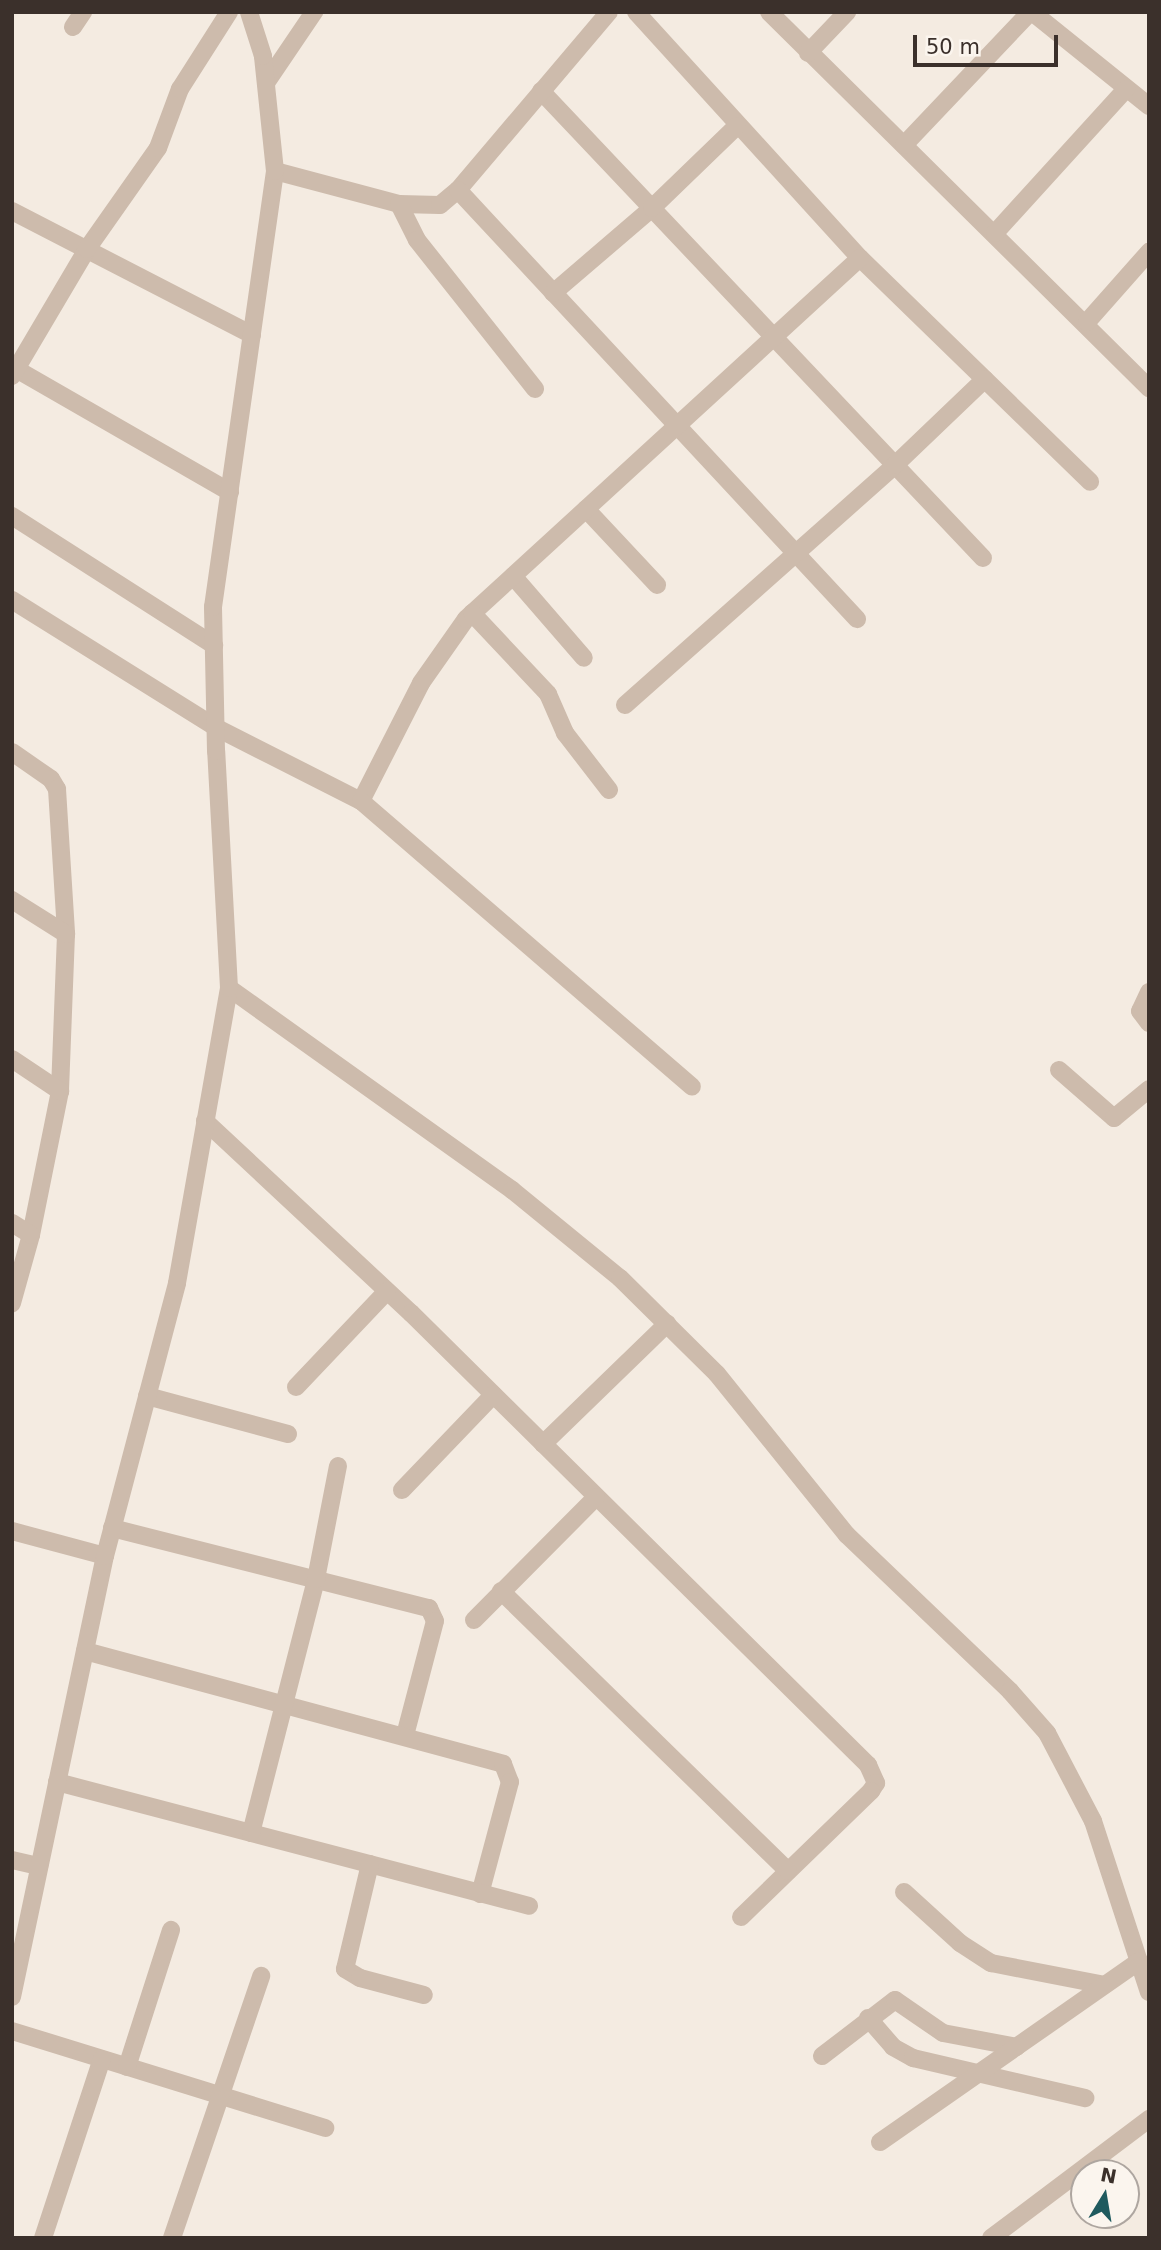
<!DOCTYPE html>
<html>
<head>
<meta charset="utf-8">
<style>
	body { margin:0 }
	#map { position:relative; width:1161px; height:2250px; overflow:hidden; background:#f4ebe1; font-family:"DejaVu Sans",sans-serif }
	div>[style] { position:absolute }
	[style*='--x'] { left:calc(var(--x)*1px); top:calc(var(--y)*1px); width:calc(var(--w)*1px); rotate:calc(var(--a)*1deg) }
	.minor>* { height:18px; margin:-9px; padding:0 9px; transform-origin:9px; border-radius:9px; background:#cdbbac }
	span { translate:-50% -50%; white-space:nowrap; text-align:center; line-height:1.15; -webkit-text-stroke:7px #fbf5ee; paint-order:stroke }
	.frame { position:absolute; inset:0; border:14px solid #3b302b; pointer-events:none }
	.north { position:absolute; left:1070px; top:2159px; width:70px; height:70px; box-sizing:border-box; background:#fbf5ee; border:2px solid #aea6a0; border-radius:50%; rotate:11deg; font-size:19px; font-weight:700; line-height:28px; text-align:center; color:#3b302b }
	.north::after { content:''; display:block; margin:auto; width:24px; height:32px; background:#1f5a5e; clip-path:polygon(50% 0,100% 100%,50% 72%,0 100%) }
	.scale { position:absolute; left:913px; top:35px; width:145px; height:32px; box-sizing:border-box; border:4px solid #3b302b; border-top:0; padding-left:9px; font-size:21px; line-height:24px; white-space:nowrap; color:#3b302b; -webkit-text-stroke:5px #fbf5ee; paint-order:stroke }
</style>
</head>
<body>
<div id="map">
	<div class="minor">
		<div style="--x:636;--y:12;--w:333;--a:47.7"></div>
		<div style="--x:860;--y:258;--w:321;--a:44.2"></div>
		<div style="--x:769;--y:12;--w:535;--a:44.7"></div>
		<div style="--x:1032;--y:12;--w:150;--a:38.8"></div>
		<div style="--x:73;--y:27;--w:18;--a:-56"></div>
		<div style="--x:808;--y:53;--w:57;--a:-46.4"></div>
		<div style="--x:266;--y:83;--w:86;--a:-55.9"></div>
		<div style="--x:541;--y:91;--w:643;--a:46.58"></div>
		<div style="--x:904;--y:145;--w:183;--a:-46.5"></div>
		<div style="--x:275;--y:171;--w:128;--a:14.9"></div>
		<div style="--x:399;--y:204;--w:41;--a:1.4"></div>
		<div style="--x:440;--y:205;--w:23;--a:-40"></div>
		<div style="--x:458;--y:190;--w:233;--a:-49.7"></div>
		<div style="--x:458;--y:190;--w:586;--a:47.08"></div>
		<div style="--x:399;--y:204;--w:40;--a:63.4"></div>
		<div style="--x:417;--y:240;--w:190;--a:51.6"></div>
		<div style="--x:12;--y:211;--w:270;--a:27.3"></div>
		<div style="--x:995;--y:233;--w:195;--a:-47.7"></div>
		<div style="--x:553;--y:293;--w:130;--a:-40.6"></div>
		<div style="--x:652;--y:208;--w:118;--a:-44"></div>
		<div style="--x:1087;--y:322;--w:94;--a:-48.5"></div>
		<div style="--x:16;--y:369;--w:247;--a:29.9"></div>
		<div style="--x:12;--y:376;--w:147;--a:-59.4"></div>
		<div style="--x:87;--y:249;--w:123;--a:-54.9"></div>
		<div style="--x:158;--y:148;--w:63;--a:-69.6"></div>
		<div style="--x:180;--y:89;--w:91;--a:-57.5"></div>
		<div style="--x:586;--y:509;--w:104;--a:46.9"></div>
		<div style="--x:12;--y:516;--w:240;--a:32.6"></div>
		<div style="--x:513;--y:576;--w:108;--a:49.1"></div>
		<div style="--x:12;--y:600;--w:239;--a:32"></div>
		<div style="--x:215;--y:727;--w:164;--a:26.9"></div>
		<div style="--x:361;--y:801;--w:132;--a:-63"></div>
		<div style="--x:421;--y:683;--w:78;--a:-54.9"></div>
		<div style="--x:466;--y:619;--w:534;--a:-42.5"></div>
		<div style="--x:472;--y:613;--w:111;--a:46.8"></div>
		<div style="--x:548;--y:694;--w:43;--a:66.4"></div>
		<div style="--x:565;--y:733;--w:72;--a:52.3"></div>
		<div style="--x:625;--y:705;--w:361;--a:-41.6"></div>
		<div style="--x:895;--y:465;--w:124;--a:-43.7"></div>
		<div style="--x:12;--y:752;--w:47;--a:34.7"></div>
		<div style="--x:51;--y:779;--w:12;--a:59"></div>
		<div style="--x:57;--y:789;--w:145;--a:86.4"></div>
		<div style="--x:66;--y:934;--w:157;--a:92.2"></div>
		<div style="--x:60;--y:1091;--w:147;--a:101.4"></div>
		<div style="--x:31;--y:1235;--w:71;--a:105.6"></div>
		<div style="--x:361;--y:801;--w:437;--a:40.8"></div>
		<div style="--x:12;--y:900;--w:64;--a:32.2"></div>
		<div style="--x:229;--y:988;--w:348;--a:35.5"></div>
		<div style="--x:512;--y:1190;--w:139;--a:39.2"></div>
		<div style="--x:620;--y:1278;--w:136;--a:44.7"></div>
		<div style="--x:717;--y:1374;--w:207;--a:51.1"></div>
		<div style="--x:847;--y:1535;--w:226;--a:43.7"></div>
		<div style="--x:1010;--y:1691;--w:56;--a:48.6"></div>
		<div style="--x:1047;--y:1733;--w:99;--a:62.4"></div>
		<div style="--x:1093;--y:1821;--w:180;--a:71.9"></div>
		<div style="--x:1149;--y:992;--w:21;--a:115"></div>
		<div style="--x:1140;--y:1011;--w:15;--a:53"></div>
		<div style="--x:12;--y:1059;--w:58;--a:33.7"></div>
		<div style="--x:1059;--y:1070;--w:73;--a:41.1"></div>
		<div style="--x:1114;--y:1118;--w:45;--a:-39.6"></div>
		<div style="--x:205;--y:1121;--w:282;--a:43"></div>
		<div style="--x:411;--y:1313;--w:643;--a:44.68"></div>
		<div style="--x:868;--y:1765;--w:20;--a:66"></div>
		<div style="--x:876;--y:1783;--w:9;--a:122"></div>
		<div style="--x:871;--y:1791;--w:181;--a:135.9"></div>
		<div style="--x:12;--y:1223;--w:22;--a:32"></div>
		<div style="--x:296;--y:1387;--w:132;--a:-46.5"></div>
		<div style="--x:147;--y:1396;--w:146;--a:15.1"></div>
		<div style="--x:543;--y:1444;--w:173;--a:-44.1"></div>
		<div style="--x:402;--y:1490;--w:132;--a:-46.2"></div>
		<div style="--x:112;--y:1528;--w:327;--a:14.2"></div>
		<div style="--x:429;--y:1608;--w:14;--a:65"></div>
		<div style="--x:435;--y:1621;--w:118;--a:104.7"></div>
		<div style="--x:12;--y:1531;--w:96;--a:15"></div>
		<div style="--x:501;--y:1591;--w:401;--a:44.3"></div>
		<div style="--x:474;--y:1620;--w:173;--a:-45.2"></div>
		<div style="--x:85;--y:1651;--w:433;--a:15.1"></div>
		<div style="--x:503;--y:1764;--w:19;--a:69"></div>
		<div style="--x:510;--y:1782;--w:116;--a:105"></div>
		<div style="--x:57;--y:1782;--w:488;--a:14.7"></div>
		<div style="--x:251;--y:1833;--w:262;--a:-75.6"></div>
		<div style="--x:316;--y:1579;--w:115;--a:-79"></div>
		<div style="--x:12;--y:1860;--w:28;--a:13"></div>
		<div style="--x:370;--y:1864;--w:108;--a:103.4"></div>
		<div style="--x:345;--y:1969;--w:17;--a:31"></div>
		<div style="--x:360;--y:1978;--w:66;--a:14.9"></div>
		<div style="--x:904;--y:1892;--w:76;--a:42.3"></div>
		<div style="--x:960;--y:1943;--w:37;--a:33"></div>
		<div style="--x:991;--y:1963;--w:115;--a:11"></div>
		<div style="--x:12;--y:1997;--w:451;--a:-78.1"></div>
		<div style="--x:105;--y:1556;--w:282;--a:-75.2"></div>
		<div style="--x:177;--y:1283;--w:300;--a:-80"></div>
		<div style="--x:229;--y:988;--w:237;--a:-93.1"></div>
		<div style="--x:216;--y:751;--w:144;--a:-91.2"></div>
		<div style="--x:213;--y:607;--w:440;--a:-81.9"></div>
		<div style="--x:275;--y:171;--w:116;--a:-96"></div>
		<div style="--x:263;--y:56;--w:46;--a:-107.7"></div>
		<div style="--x:868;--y:2018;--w:38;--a:49"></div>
		<div style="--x:893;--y:2047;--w:23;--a:29"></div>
		<div style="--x:913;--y:2058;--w:177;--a:13.1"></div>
		<div style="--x:12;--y:2031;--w:328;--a:17.2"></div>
		<div style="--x:822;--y:2056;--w:92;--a:-37.5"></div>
		<div style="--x:895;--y:2000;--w:58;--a:34.5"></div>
		<div style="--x:943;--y:2033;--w:75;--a:10.7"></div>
		<div style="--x:127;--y:2067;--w:144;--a:-72.2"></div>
		<div style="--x:880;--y:2142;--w:316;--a:-34.9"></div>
		<div style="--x:43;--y:2238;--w:188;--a:-71.8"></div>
		<div style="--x:172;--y:2238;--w:277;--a:-71.2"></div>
		<div style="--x:991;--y:2238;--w:198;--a:-37"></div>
	</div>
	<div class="frame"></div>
	<div class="north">N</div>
	<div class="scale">50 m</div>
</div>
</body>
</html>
